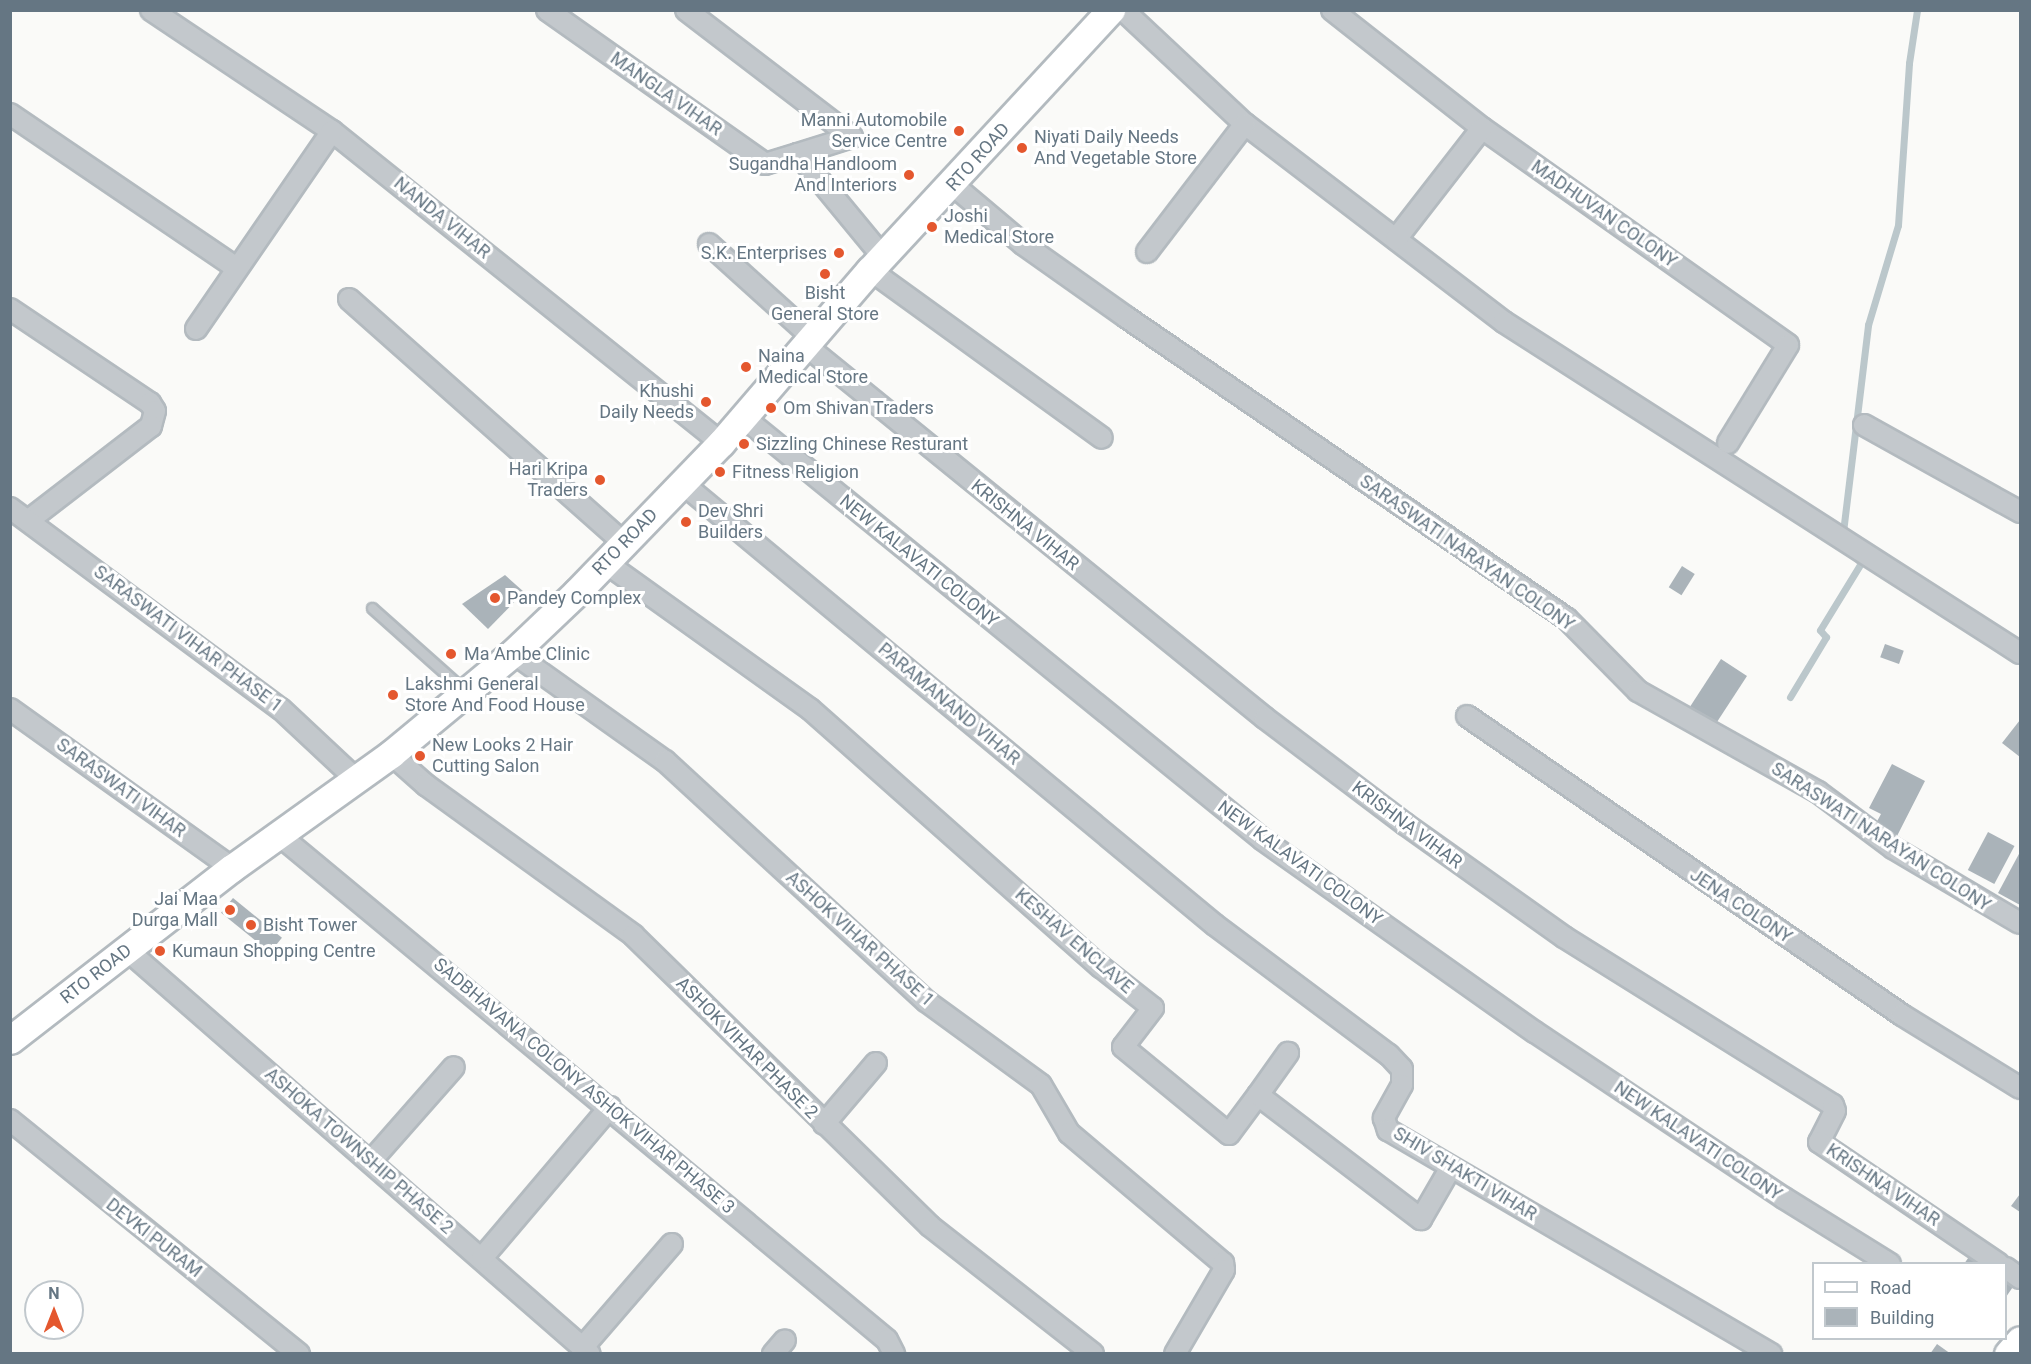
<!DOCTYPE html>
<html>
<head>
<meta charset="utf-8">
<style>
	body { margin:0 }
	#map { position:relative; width:2031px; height:1364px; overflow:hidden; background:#fafaf8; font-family:Roboto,sans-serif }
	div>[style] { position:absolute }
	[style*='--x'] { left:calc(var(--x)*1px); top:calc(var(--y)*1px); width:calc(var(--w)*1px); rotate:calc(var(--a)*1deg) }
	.stream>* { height:7px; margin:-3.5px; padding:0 3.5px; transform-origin:3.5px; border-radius:3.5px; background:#bbc7cb }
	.building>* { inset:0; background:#aab3b9; transform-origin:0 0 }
	.roads { filter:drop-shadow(2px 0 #b3babf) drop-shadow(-2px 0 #b3babf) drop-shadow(0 2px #b3babf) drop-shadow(0 -2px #b3babf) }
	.lane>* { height:9px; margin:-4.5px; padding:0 4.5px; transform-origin:4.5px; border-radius:4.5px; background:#c3c8cc }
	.street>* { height:20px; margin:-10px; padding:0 10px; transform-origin:10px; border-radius:10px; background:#c3c8cc }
	.secondary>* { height:27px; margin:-13.5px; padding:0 13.5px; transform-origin:13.5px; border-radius:13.5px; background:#fff }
	.dots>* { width:16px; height:16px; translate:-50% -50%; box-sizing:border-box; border:3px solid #fff; border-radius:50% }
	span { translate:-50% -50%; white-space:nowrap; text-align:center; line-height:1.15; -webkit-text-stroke:6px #fff; paint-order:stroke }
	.street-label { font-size:18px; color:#657683 }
	.poi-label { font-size:18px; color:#657683 }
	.right { translate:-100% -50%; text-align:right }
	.left { translate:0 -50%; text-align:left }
	.frame { position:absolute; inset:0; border:12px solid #657683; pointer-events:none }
	.legend { position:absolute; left:1812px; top:1262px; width:195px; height:78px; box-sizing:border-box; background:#fff; border:2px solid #c1c8cd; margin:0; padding:8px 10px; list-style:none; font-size:18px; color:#657683 }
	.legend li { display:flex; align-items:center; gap:12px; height:30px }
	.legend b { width:30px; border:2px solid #c1c8cd }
	.north { position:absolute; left:24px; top:1280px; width:60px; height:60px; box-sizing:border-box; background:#fff; border:2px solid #c1c8cd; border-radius:50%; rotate:0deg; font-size:16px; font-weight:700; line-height:24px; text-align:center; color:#657683 }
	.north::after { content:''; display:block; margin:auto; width:21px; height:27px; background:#e4572e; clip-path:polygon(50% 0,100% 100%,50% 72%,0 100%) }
</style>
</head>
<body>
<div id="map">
	<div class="stream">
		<div style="--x:1843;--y:532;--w:209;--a:-83.1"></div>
		<div style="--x:1868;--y:325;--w:104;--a:-73.3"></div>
		<div style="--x:1898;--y:225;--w:162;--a:-86.1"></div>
		<div style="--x:1909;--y:63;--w:54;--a:-81.4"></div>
		<div style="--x:1790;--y:697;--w:70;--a:-59"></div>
		<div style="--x:1826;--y:637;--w:9;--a:-131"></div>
		<div style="--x:1820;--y:630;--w:79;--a:-58.5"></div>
		<div style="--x:1861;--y:563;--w:7;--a:-135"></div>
	</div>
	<div class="building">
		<div style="left:1682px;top:566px;width:15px;height:25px;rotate:32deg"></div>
		<div style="clip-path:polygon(505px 575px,524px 592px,488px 629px,462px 604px)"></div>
		<div style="left:1885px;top:644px;width:20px;height:14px;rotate:20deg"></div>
		<div style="left:1721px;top:659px;width:31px;height:59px;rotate:33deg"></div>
		<div style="clip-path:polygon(2020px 720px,2020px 757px,2002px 743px)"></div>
		<div style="clip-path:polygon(1892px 764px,1925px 781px,1896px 838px,1874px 827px,1881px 814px,1869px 808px)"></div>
		<div style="left:1988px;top:832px;width:30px;height:43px;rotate:28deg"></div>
		<div style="clip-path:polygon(2020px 852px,2020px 905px,1998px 893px)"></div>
		<div style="left:233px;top:898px;width:63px;height:19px;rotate:39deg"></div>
		<div style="clip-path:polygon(2020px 1194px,2020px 1212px,2011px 1206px)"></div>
		<div style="clip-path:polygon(1973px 1251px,1992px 1264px,1964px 1264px)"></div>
		<div style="clip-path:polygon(2006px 1273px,2017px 1281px,2006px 1297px)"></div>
		<div style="clip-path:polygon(1937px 1344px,1951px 1354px,1930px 1354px)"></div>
	</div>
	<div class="roads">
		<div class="lane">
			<div style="--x:372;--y:608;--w:123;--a:41.7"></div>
		</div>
		<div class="street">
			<div style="--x:151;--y:10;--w:218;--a:33.8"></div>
			<div style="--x:332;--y:131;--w:499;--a:38.7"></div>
			<div style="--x:547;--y:10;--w:267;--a:35.2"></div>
			<div style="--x:765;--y:164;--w:34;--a:-17"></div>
			<div style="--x:798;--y:154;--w:134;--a:50.5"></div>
			<div style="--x:686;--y:10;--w:209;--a:37.4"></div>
			<div style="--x:852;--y:137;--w:57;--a:162.5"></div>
			<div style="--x:1123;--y:10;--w:167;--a:43.1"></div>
			<div style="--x:1245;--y:124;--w:326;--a:37.4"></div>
			<div style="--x:1504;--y:322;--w:613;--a:32.68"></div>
			<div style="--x:1332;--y:10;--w:191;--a:38.2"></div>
			<div style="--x:1482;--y:128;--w:375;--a:35.3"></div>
			<div style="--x:1788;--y:345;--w:115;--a:121.5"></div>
			<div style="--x:10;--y:114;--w:274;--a:34.2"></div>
			<div style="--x:953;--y:185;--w:92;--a:40.1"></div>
			<div style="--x:1023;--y:244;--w:126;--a:35.3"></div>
			<div style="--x:1126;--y:317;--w:534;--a:34.4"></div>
			<div style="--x:1567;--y:619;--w:101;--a:45.4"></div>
			<div style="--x:1638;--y:691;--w:206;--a:29.3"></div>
			<div style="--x:1818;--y:792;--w:94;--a:36.7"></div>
			<div style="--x:1893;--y:848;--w:147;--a:30.6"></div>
			<div style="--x:1396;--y:239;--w:140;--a:-52.2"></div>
			<div style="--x:709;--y:244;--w:139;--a:42.1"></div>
			<div style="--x:1147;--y:252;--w:161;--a:-52.6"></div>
			<div style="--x:870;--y:270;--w:286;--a:35.9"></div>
			<div style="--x:349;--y:299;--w:368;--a:41.6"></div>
			<div style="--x:10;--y:309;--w:169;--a:33.9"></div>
			<div style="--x:150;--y:403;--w:9;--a:58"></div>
			<div style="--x:155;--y:411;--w:16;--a:105"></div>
			<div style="--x:151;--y:426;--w:154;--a:142.4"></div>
			<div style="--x:196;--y:329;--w:240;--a:-55.5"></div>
			<div style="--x:805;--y:345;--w:592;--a:39.04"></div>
			<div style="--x:1265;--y:718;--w:176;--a:37.1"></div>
			<div style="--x:1405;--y:824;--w:195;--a:35.4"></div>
			<div style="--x:1564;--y:937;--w:317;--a:32"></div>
			<div style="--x:1833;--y:1105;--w:6;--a:72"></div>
			<div style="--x:1835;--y:1111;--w:35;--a:117"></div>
			<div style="--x:1819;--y:1142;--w:217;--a:34.1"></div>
			<div style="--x:743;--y:417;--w:669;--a:39.11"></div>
			<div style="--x:1262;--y:839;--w:334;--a:35.3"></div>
			<div style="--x:1535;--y:1032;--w:299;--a:33.7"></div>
			<div style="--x:1784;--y:1198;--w:125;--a:31.9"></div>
			<div style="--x:1864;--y:425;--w:179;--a:29.1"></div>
			<div style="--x:682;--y:483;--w:692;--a:39.67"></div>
			<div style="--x:1215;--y:925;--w:217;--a:36.8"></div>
			<div style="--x:1389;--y:1055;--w:19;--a:47"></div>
			<div style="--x:1402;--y:1069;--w:16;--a:90"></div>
			<div style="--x:1402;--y:1085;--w:38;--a:119"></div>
			<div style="--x:1384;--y:1118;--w:13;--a:72"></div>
			<div style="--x:1388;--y:1130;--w:444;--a:30.3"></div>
			<div style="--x:10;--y:508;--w:337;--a:36.6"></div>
			<div style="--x:281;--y:709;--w:104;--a:43.1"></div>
			<div style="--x:606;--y:563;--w:251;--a:35.6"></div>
			<div style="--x:810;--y:709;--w:389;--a:41.6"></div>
			<div style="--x:1101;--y:967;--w:66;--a:38.3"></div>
			<div style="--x:1153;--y:1008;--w:49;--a:127.6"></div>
			<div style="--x:1123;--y:1047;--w:137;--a:39.4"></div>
			<div style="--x:1229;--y:1134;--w:49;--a:-53.4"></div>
			<div style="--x:1258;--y:1095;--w:205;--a:37.3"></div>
			<div style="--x:1421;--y:1219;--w:58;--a:-59.9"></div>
			<div style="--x:513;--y:653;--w:186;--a:35.4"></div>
			<div style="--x:665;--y:761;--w:355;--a:42.6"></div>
			<div style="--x:926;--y:1001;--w:142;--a:36.1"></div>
			<div style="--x:1041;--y:1085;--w:56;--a:59.7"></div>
			<div style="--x:1069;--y:1133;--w:202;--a:40.2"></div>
			<div style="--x:1223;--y:1263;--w:7;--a:82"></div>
			<div style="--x:1224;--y:1270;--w:97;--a:120.3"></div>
			<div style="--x:10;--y:709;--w:273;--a:35.6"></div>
			<div style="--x:1467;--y:716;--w:528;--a:34.5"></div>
			<div style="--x:1902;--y:1015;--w:139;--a:31.7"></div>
			<div style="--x:391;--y:754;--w:47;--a:41.5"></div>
			<div style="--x:426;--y:785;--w:256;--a:35.9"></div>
			<div style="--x:633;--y:935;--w:416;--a:44.4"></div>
			<div style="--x:930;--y:1226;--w:207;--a:38.1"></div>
			<div style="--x:279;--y:835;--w:790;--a:39.71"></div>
			<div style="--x:887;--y:1340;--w:16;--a:63"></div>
			<div style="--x:127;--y:950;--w:614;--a:41.11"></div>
			<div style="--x:1258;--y:1095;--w:52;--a:-54.5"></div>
			<div style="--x:10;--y:1120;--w:372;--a:39"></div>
			<div style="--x:824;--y:1124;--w:80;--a:-49.6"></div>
			<div style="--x:371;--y:1161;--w:125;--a:-48.6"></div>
			<div style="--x:482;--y:1258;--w:198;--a:-49.7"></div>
			<div style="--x:2006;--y:1268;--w:17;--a:36"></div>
			<div style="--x:583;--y:1347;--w:136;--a:-49.2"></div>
			<div style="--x:773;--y:1354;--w:18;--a:-49"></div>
		</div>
		<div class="secondary">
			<div style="--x:10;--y:1040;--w:281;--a:-37.8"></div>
			<div style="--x:232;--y:868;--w:196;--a:-35.6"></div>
			<div style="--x:391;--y:754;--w:158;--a:-39.6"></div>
			<div style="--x:513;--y:653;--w:88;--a:-43.6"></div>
			<div style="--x:577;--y:592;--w:207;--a:-46"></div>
			<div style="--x:721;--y:443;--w:228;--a:-49.3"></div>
			<div style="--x:870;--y:270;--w:355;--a:-47.2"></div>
			<div style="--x:2008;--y:1354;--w:18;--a:-49"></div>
		</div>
	</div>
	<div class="dots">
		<div style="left:959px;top:131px;background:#e4572e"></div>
		<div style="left:1022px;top:148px;background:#e4572e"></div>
		<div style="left:909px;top:175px;background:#e4572e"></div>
		<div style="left:932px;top:227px;background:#e4572e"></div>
		<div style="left:839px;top:253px;background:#e4572e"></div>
		<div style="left:825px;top:274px;background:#e4572e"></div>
		<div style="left:746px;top:367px;background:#e4572e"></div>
		<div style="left:706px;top:402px;background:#e4572e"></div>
		<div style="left:771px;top:408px;background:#e4572e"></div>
		<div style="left:744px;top:444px;background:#e4572e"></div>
		<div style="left:720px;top:472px;background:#e4572e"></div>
		<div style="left:600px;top:480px;background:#e4572e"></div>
		<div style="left:686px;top:522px;background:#e4572e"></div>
		<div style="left:495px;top:598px;background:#e4572e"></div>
		<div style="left:451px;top:654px;background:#e4572e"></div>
		<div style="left:393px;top:695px;background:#e4572e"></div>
		<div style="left:420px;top:756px;background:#e4572e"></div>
		<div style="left:230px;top:910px;background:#e4572e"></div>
		<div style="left:251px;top:925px;background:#e4572e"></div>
		<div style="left:160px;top:951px;background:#e4572e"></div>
	</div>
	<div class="street-label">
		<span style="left:666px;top:94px;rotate:35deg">MANGLA VIHAR</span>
		<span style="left:978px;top:157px;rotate:-48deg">RTO ROAD</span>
		<span style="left:1604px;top:214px;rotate:35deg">MADHUVAN COLONY</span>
		<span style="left:442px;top:218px;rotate:39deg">NANDA VIHAR</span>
		<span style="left:1025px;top:525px;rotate:39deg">KRISHNA VIHAR</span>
		<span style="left:625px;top:542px;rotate:-46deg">RTO ROAD</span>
		<span style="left:1467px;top:553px;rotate:35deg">SARASWATI NARAYAN COLONY</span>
		<span style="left:919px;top:561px;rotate:39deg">NEW KALAVATI COLONY</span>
		<span style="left:188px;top:639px;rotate:37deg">SARASWATI VIHAR PHASE 1</span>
		<span style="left:949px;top:704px;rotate:40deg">PARAMANAND VIHAR</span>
		<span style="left:121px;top:788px;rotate:36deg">SARASWATI VIHAR</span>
		<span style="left:1407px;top:825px;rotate:37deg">KRISHNA VIHAR</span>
		<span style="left:1881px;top:837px;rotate:33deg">SARASWATI NARAYAN COLONY</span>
		<span style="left:1300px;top:863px;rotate:36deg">NEW KALAVATI COLONY</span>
		<span style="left:1741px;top:906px;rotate:34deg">JENA COLONY</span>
		<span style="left:860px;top:939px;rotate:42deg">ASHOK VIHAR PHASE 1</span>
		<span style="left:1074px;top:941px;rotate:41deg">KESHAV ENCLAVE</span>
		<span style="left:96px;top:974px;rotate:-38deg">RTO ROAD</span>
		<span style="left:747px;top:1048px;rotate:45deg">ASHOK VIHAR PHASE 2</span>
		<span style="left:584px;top:1086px;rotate:40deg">SADBHAVANA COLONY ASHOK VIHAR PHASE 3</span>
		<span style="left:1698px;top:1141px;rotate:34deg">NEW KALAVATI COLONY</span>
		<span style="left:359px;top:1151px;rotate:41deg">ASHOKA TOWNSHIP PHASE 2</span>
		<span style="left:1465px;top:1174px;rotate:31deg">SHIV SHAKTI VIHAR</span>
		<span style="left:1883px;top:1185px;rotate:34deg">KRISHNA VIHAR</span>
		<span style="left:154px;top:1238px;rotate:38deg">DEVKI PURAM</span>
	</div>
	<div class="poi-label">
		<span class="right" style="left:947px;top:131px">Manni Automobile<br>Service Centre</span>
		<span class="left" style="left:1034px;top:148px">Niyati Daily Needs<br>And Vegetable Store</span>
		<span class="right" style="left:897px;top:175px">Sugandha Handloom<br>And Interiors</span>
		<span class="left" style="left:944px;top:227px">Joshi<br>Medical Store</span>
		<span class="right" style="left:827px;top:253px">S.K. Enterprises</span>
		<span style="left:825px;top:304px">Bisht<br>General Store</span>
		<span class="left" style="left:758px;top:367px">Naina<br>Medical Store</span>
		<span class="right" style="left:694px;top:402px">Khushi<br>Daily Needs</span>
		<span class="left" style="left:783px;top:408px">Om Shivan Traders</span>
		<span class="left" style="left:756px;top:444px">Sizzling Chinese Resturant</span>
		<span class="right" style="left:588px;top:480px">Hari Kripa<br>Traders</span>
		<span class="left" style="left:732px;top:472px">Fitness Religion</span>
		<span class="left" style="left:698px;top:522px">Dev Shri<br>Builders</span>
		<span class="left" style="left:507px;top:598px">Pandey Complex</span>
		<span class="left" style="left:464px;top:654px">Ma Ambe Clinic</span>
		<span class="left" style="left:405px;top:695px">Lakshmi General<br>Store And Food House</span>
		<span class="left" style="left:432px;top:756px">New Looks 2 Hair<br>Cutting Salon</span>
		<span class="right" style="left:218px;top:910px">Jai Maa<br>Durga Mall</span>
		<span class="left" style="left:263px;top:925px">Bisht Tower</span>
		<span class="left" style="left:172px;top:951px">Kumaun Shopping Centre</span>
	</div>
	<div class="frame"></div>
	<ul class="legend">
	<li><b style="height:8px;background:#fff"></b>Road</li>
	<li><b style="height:16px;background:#aab3b9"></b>Building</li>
	</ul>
	<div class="north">N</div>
</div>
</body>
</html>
